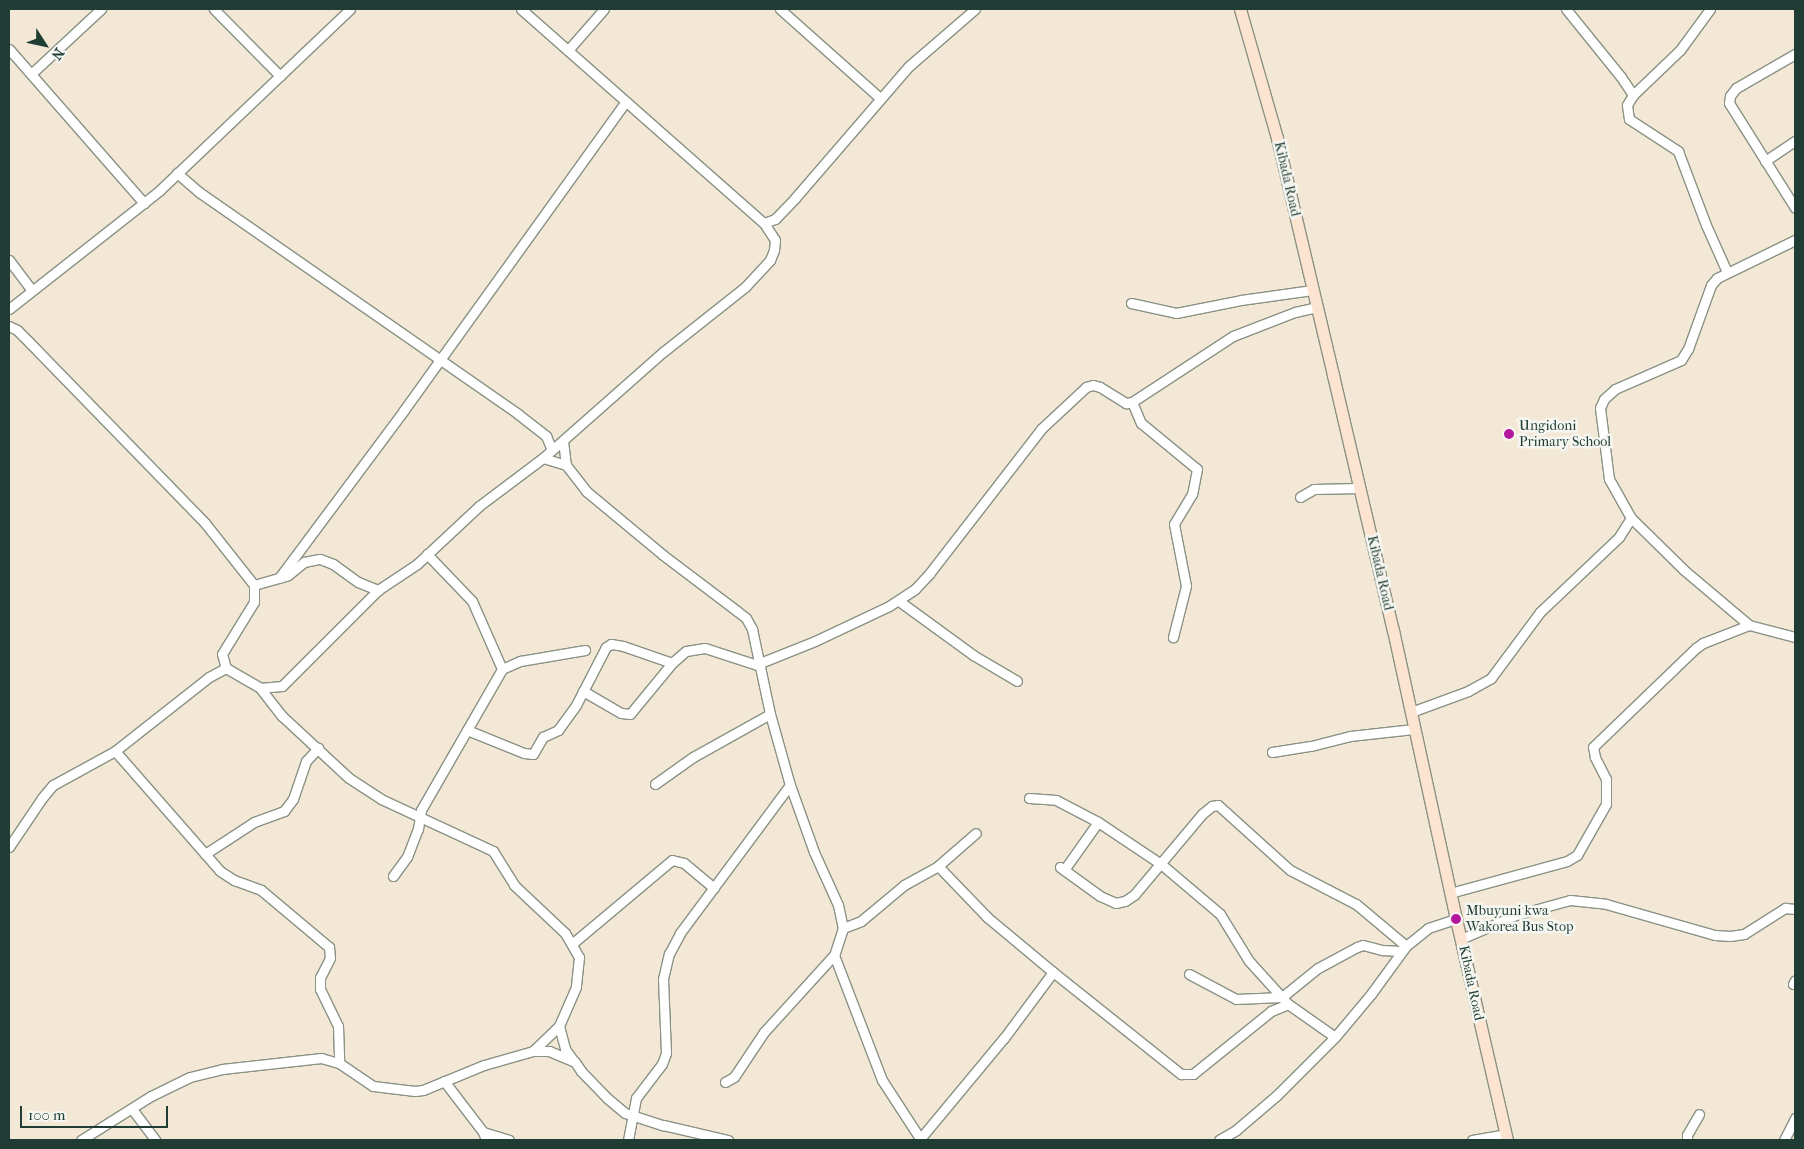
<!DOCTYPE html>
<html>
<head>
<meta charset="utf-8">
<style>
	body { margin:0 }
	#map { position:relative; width:1804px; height:1149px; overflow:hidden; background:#f3e8d5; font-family:"IM FELL French Canon",serif }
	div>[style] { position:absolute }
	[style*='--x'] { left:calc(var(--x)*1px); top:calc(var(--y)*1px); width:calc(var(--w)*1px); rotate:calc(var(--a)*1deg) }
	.roads { filter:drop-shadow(1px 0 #899284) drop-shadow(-1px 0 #899284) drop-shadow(0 1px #899284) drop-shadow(0 -1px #899284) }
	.minor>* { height:9px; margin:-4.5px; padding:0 4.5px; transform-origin:4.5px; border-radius:4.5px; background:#fff }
	.secondary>* { height:11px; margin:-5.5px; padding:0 5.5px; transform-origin:5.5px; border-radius:5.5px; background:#fde4d1 }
	.dots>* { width:14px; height:14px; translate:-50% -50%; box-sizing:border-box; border:2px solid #f6f6f2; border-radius:50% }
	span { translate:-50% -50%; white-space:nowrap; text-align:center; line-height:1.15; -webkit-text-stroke:5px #f6f6f2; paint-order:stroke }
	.street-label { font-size:14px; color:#1f3d34 }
	.poi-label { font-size:14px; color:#1f3d34 }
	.left { translate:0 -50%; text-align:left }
	.frame { position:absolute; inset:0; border:10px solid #1f3d34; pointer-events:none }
	.north { position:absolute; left:20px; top:20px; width:50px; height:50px; -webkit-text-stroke:4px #f6f6f2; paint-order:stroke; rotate:125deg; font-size:14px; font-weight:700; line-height:20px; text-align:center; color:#1f3d34 }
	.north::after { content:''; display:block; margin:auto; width:18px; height:22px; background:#1f3d34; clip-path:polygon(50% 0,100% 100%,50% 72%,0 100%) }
	.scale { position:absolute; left:20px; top:1106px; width:148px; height:22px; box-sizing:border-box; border:2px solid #1f3d34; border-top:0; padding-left:6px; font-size:15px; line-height:18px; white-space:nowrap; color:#1f3d34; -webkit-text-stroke:4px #f6f6f2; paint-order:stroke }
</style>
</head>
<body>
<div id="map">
	<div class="roads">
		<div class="minor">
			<div style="--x:214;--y:9;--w:94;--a:45.4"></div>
			<div style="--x:521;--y:9;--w:324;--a:41.4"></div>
			<div style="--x:764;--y:223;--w:12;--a:-20"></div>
			<div style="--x:775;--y:219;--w:29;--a:-46"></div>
			<div style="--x:795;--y:198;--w:174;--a:-49.2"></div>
			<div style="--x:909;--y:66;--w:87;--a:-40.8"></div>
			<div style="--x:780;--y:9;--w:134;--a:41.7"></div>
			<div style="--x:1566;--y:9;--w:87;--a:51"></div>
			<div style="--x:1621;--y:77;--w:22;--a:56"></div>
			<div style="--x:1633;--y:95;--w:12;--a:121"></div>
			<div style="--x:1627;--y:105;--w:14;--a:82"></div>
			<div style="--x:1629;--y:119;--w:59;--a:33.1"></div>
			<div style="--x:1678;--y:151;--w:79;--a:69.3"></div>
			<div style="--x:1706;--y:225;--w:51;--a:65.9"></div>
			<div style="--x:9;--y:49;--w:205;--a:48.8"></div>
			<div style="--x:569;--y:49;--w:53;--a:-48.8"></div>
			<div style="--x:1795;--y:54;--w:68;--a:150"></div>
			<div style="--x:1736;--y:88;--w:10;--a:127"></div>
			<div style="--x:1730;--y:96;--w:7;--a:98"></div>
			<div style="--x:1729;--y:103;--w:124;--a:57.8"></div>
			<div style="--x:31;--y:74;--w:96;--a:-42.9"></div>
			<div style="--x:1633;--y:95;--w:65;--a:-43.8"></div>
			<div style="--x:1680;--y:50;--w:51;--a:-53.8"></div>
			<div style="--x:1765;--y:161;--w:36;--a:-34"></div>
			<div style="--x:177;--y:173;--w:29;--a:41"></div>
			<div style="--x:199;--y:192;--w:389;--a:34.8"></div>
			<div style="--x:518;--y:414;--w:36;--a:38"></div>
			<div style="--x:546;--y:436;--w:15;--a:67"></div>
			<div style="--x:9;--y:260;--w:36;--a:53"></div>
			<div style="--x:1131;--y:303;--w:46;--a:12.5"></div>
			<div style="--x:1176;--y:313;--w:66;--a:-11.3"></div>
			<div style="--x:1241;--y:300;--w:72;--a:-8"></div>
			<div style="--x:9;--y:309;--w:192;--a:-38.2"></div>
			<div style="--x:160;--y:190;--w:262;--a:-43.6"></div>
			<div style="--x:9;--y:326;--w:9;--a:27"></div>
			<div style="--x:17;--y:330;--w:17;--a:45"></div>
			<div style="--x:29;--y:342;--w:252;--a:45.8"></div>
			<div style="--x:205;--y:523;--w:79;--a:51.7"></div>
			<div style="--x:254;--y:585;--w:17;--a:90"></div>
			<div style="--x:254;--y:602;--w:61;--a:121.6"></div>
			<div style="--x:222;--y:654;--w:15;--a:74"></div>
			<div style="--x:1132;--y:402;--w:23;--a:67"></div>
			<div style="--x:1141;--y:423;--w:72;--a:39.4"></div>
			<div style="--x:1197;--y:469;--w:25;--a:101"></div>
			<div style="--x:1192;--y:494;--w:35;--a:121"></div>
			<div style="--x:1174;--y:524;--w:63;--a:79"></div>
			<div style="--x:1186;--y:586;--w:53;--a:104.3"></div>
			<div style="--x:563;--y:441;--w:24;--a:83"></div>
			<div style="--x:566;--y:465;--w:33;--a:52"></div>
			<div style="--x:586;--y:491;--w:100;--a:39.7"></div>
			<div style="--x:663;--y:555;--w:93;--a:37.1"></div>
			<div style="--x:737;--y:611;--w:11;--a:38"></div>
			<div style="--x:746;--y:618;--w:13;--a:61"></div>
			<div style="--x:752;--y:629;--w:87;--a:78"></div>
			<div style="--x:770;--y:714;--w:74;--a:74.3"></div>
			<div style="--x:790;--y:785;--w:71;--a:70.3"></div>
			<div style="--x:814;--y:852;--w:58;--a:65.6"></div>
			<div style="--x:838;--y:905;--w:24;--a:78"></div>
			<div style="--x:843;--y:928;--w:28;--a:108"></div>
			<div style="--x:834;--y:955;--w:134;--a:69"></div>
			<div style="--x:882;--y:1080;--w:72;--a:57"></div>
			<div style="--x:543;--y:458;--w:24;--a:17"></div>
			<div style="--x:1300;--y:497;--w:16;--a:-30"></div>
			<div style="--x:1314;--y:489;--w:45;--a:-1.3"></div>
			<div style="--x:279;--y:578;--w:209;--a:-53.3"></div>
			<div style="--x:404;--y:410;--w:380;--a:-54.3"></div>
			<div style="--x:254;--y:585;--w:35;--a:-16"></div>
			<div style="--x:288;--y:575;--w:21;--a:-39"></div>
			<div style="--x:304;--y:562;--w:16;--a:-11"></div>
			<div style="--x:320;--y:559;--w:14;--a:21"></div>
			<div style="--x:333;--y:564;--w:31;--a:36"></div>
			<div style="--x:358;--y:582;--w:22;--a:22"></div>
			<div style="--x:899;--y:601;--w:92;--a:36.1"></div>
			<div style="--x:973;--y:655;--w:51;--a:30.6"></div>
			<div style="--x:1749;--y:625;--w:85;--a:-139.8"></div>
			<div style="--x:1684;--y:570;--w:74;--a:-135.5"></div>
			<div style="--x:1631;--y:518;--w:45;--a:-119.4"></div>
			<div style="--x:1609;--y:479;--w:72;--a:-97.2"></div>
			<div style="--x:1600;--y:408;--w:10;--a:-66"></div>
			<div style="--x:1604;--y:399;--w:15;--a:-42"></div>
			<div style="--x:1615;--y:389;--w:72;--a:-23.7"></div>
			<div style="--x:1681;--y:360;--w:13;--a:-58"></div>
			<div style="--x:1688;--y:349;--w:68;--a:-70.2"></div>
			<div style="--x:1711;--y:285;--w:9;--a:-49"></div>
			<div style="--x:1717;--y:278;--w:87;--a:-26"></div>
			<div style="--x:760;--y:663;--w:59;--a:-21.8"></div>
			<div style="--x:815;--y:641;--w:82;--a:-25.3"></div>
			<div style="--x:889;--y:606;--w:31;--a:-33"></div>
			<div style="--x:915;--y:589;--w:21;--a:-47"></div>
			<div style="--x:929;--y:574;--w:183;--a:-52.3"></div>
			<div style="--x:1041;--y:429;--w:62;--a:-43"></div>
			<div style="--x:1086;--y:387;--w:7;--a:-16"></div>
			<div style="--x:1093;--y:385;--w:7;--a:16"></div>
			<div style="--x:1100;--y:387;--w:31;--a:32"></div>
			<div style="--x:1126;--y:403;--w:6;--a:-9"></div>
			<div style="--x:1132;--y:402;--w:121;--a:-33.2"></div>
			<div style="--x:1233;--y:336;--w:66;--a:-21.2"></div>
			<div style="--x:1295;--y:312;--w:22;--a:-13"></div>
			<div style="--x:502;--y:669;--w:20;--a:-24"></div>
			<div style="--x:520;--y:661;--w:66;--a:-9.6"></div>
			<div style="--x:260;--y:688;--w:36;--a:52"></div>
			<div style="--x:282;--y:716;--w:91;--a:42.8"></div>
			<div style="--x:349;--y:778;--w:38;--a:33"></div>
			<div style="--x:381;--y:799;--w:123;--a:24.9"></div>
			<div style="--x:493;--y:851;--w:40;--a:58"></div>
			<div style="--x:514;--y:885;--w:70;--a:43.3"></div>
			<div style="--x:565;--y:933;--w:28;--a:60"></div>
			<div style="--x:579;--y:957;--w:30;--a:96"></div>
			<div style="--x:576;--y:987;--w:43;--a:113.6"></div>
			<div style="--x:559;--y:1026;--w:24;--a:75"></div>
			<div style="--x:565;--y:1049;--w:14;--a:54"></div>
			<div style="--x:583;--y:691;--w:44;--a:30.1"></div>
			<div style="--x:621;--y:713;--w:9;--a:6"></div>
			<div style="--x:630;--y:714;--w:66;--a:-50.5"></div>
			<div style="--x:672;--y:663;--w:18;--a:-41"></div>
			<div style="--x:686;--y:651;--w:19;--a:-9"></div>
			<div style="--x:705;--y:648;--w:58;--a:18.1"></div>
			<div style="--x:1411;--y:712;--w:61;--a:-20.2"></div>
			<div style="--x:1468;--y:691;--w:26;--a:-29"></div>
			<div style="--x:1491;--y:678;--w:82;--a:-53.4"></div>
			<div style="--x:1540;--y:612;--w:109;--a:-43.5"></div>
			<div style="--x:1619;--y:537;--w:22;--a:-58"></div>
			<div style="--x:467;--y:730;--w:61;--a:22"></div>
			<div style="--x:524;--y:753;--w:9;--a:6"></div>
			<div style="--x:533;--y:754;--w:20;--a:-60"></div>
			<div style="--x:543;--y:737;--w:17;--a:-25"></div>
			<div style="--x:558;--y:730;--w:31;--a:-54"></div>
			<div style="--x:576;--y:705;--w:65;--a:-62.7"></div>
			<div style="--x:606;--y:647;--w:6;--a:-31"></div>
			<div style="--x:611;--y:644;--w:12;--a:9"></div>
			<div style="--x:623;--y:646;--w:52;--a:19.1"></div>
			<div style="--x:115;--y:751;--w:159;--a:48.8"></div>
			<div style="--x:220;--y:871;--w:17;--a:33"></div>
			<div style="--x:234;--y:880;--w:29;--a:20"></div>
			<div style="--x:261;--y:890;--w:89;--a:40"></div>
			<div style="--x:329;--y:947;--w:11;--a:85"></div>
			<div style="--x:330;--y:958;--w:22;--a:117"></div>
			<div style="--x:320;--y:978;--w:11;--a:90"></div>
			<div style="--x:320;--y:989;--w:41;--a:64.1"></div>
			<div style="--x:338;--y:1026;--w:37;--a:88"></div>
			<div style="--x:1272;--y:752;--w:39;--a:-9"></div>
			<div style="--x:1311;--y:746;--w:40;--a:-14.4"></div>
			<div style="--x:1350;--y:736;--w:64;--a:-6.2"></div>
			<div style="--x:655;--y:784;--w:47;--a:-35.4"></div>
			<div style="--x:693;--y:757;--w:88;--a:-29.2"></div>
			<div style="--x:1029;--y:798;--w:27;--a:4"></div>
			<div style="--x:1056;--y:800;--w:47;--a:27.6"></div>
			<div style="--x:1098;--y:822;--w:76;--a:33.7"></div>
			<div style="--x:1161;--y:864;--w:77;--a:40.3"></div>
			<div style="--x:1220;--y:914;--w:55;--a:58.3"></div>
			<div style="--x:1249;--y:961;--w:58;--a:47.8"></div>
			<div style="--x:9;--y:847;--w:59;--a:-56"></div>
			<div style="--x:42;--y:798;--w:17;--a:-50"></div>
			<div style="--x:53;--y:785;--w:71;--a:-28.7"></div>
			<div style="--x:115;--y:751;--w:120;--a:-38.2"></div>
			<div style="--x:209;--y:677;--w:19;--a:-28"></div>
			<div style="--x:226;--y:668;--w:39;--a:30"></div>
			<div style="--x:260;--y:688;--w:22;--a:-5"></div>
			<div style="--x:282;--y:686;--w:136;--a:-45"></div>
			<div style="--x:378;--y:590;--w:47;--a:-33.7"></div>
			<div style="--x:417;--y:564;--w:85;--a:-43.1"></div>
			<div style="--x:479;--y:506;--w:80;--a:-36.9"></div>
			<div style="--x:543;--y:458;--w:160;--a:-41.5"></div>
			<div style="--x:663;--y:352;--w:105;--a:-38.4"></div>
			<div style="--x:745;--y:287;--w:37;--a:-47"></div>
			<div style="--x:770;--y:260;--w:11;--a:-68"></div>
			<div style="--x:774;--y:250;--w:10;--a:-84"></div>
			<div style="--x:775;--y:240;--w:20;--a:-123"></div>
			<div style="--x:205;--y:854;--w:59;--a:-33.1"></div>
			<div style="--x:254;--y:822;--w:32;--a:-20"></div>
			<div style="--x:284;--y:811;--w:15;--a:-53"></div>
			<div style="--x:293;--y:799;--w:40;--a:-71.1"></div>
			<div style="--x:306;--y:761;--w:18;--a:-47"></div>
			<div style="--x:938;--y:866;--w:50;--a:-41"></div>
			<div style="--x:1060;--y:867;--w:49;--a:35.9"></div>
			<div style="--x:1100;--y:896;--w:17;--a:24"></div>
			<div style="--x:1116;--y:903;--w:9;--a:-13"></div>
			<div style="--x:1125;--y:901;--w:11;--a:-34"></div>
			<div style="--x:1134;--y:895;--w:106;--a:-50"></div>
			<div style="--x:1202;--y:814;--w:13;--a:-39"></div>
			<div style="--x:1212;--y:806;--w:6;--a:-9"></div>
			<div style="--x:1218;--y:805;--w:97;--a:42.1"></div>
			<div style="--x:1290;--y:870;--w:74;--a:27.3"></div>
			<div style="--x:1356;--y:904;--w:65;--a:40"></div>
			<div style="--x:1064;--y:870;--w:59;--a:-54.7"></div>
			<div style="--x:393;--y:876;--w:24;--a:-54"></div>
			<div style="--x:407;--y:857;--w:30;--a:-69"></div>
			<div style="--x:418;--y:829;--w:19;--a:-81"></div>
			<div style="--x:421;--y:810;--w:163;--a:-60.1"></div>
			<div style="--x:502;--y:669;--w:74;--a:-113.8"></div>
			<div style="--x:472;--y:601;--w:65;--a:-133.8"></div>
			<div style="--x:1450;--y:893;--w:121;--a:-15.3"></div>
			<div style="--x:1567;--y:861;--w:12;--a:-31"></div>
			<div style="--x:1577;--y:855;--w:59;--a:-60.4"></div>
			<div style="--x:1606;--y:804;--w:25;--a:-90"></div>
			<div style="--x:1606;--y:779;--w:25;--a:-117"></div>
			<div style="--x:1595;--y:757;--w:10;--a:-101"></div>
			<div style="--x:1593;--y:747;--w:143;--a:-43.9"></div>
			<div style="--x:1696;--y:648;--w:9;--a:-36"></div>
			<div style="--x:1703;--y:643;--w:49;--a:-21.4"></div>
			<div style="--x:1749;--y:625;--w:48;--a:14.6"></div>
			<div style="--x:843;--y:928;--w:19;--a:-21"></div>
			<div style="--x:861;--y:921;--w:56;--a:-39.9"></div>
			<div style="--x:904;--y:885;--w:39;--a:-29"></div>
			<div style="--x:938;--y:866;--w:71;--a:46.1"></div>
			<div style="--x:987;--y:917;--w:86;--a:39.8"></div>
			<div style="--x:1053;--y:972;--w:164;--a:38.6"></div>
			<div style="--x:1181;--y:1074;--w:12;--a:0"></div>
			<div style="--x:1193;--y:1074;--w:100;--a:-38.9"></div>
			<div style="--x:1271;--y:1011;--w:18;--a:-22"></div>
			<div style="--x:1288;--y:1004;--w:57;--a:35.1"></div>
			<div style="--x:1461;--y:939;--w:60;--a:-23.6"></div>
			<div style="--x:1516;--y:915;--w:56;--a:-15.5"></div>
			<div style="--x:1570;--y:900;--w:36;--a:6"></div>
			<div style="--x:1606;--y:904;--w:113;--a:15.9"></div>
			<div style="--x:1715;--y:935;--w:15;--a:4"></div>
			<div style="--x:1730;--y:936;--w:14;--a:-8"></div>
			<div style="--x:1744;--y:934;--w:49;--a:-32.4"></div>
			<div style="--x:1785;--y:908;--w:10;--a:6"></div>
			<div style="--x:573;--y:943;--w:129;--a:-40"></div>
			<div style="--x:672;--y:860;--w:12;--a:14"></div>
			<div style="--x:684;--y:863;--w:39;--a:40"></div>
			<div style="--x:1189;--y:974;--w:53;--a:28"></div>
			<div style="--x:1236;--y:999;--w:46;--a:-2.5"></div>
			<div style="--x:1282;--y:997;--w:46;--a:-38.9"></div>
			<div style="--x:1318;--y:968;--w:44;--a:-28.3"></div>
			<div style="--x:1357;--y:947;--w:6;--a:-18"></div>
			<div style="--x:1363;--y:945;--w:20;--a:15"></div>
			<div style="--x:1382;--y:950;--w:19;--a:3"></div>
			<div style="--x:1793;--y:984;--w:4;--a:-63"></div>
			<div style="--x:533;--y:1051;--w:36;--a:-44"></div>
			<div style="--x:444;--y:1081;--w:64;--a:52.6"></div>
			<div style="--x:483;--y:1132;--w:9;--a:69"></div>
			<div style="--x:725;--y:1082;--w:10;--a:-29"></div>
			<div style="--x:734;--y:1077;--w:54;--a:-56.3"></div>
			<div style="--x:764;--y:1032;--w:104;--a:-47.7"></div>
			<div style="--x:132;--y:1109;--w:39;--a:53"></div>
			<div style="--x:483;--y:1132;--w:27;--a:17"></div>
			<div style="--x:920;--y:1139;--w:131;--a:-50.3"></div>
			<div style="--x:1004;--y:1038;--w:82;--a:-53.4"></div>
			<div style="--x:81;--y:1140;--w:83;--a:-32.2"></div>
			<div style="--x:151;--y:1096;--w:43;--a:-26"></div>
			<div style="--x:190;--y:1077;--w:33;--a:-14"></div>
			<div style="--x:222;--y:1069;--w:100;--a:-6.3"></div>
			<div style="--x:321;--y:1058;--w:19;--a:16"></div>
			<div style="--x:339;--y:1063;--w:41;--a:34.1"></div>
			<div style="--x:373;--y:1086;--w:42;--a:6.8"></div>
			<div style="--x:415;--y:1091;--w:8;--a:-7"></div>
			<div style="--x:423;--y:1090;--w:66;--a:-22.3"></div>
			<div style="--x:484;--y:1065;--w:51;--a:-15.9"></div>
			<div style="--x:533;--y:1051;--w:16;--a:0"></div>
			<div style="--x:549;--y:1051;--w:28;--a:23"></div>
			<div style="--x:575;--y:1062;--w:11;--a:56"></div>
			<div style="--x:581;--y:1071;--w:37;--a:46"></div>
			<div style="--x:607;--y:1098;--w:23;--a:40"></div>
			<div style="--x:625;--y:1113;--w:40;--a:18"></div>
			<div style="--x:663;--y:1125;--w:67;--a:13"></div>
			<div style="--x:628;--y:1140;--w:43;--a:-79.2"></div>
			<div style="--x:636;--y:1098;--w:43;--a:-52.6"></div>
			<div style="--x:662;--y:1064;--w:12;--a:-70"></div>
			<div style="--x:666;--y:1053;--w:74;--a:-92.3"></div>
			<div style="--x:663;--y:979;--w:26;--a:-77"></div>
			<div style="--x:669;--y:954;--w:24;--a:-62"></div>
			<div style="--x:680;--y:933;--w:184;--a:-53.4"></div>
			<div style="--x:1219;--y:1140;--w:20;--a:-30"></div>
			<div style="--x:1236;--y:1130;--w:52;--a:-40.4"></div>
			<div style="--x:1276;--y:1096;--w:83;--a:-45"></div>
			<div style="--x:1335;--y:1037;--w:56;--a:-50.1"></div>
			<div style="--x:1371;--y:994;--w:59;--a:-53.9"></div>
			<div style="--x:1406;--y:946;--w:28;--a:-39"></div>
			<div style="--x:1428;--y:928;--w:29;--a:-18"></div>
			<div style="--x:1472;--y:1140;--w:34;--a:-10"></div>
			<div style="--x:1687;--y:1140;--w:5;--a:-90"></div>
			<div style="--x:1687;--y:1135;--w:24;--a:-60"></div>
			<div style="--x:1784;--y:1140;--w:25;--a:-63"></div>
		</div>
		<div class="secondary">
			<div style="--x:1240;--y:9;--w:134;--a:74"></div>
			<div style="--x:1277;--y:138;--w:244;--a:76.7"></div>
			<div style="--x:1333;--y:375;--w:262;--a:76.8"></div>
			<div style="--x:1393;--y:630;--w:296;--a:77.7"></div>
			<div style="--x:1456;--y:919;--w:227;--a:77"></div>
		</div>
	</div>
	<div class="dots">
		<div style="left:1509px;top:434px;background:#b5179e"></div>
		<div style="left:1456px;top:919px;background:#b5179e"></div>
	</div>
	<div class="street-label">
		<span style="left:1287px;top:179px;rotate:77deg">Kibada Road</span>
		<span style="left:1380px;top:573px;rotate:77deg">Kibada Road</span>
		<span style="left:1471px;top:983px;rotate:78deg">Kibada Road</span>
	</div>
	<div class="poi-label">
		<span class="left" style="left:1519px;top:434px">Ungidoni<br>Primary School</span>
		<span class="left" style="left:1466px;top:919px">Mbuyuni kwa<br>Wakorea Bus Stop</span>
	</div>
	<div class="frame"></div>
	<div class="north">N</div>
	<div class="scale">100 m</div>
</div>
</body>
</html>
